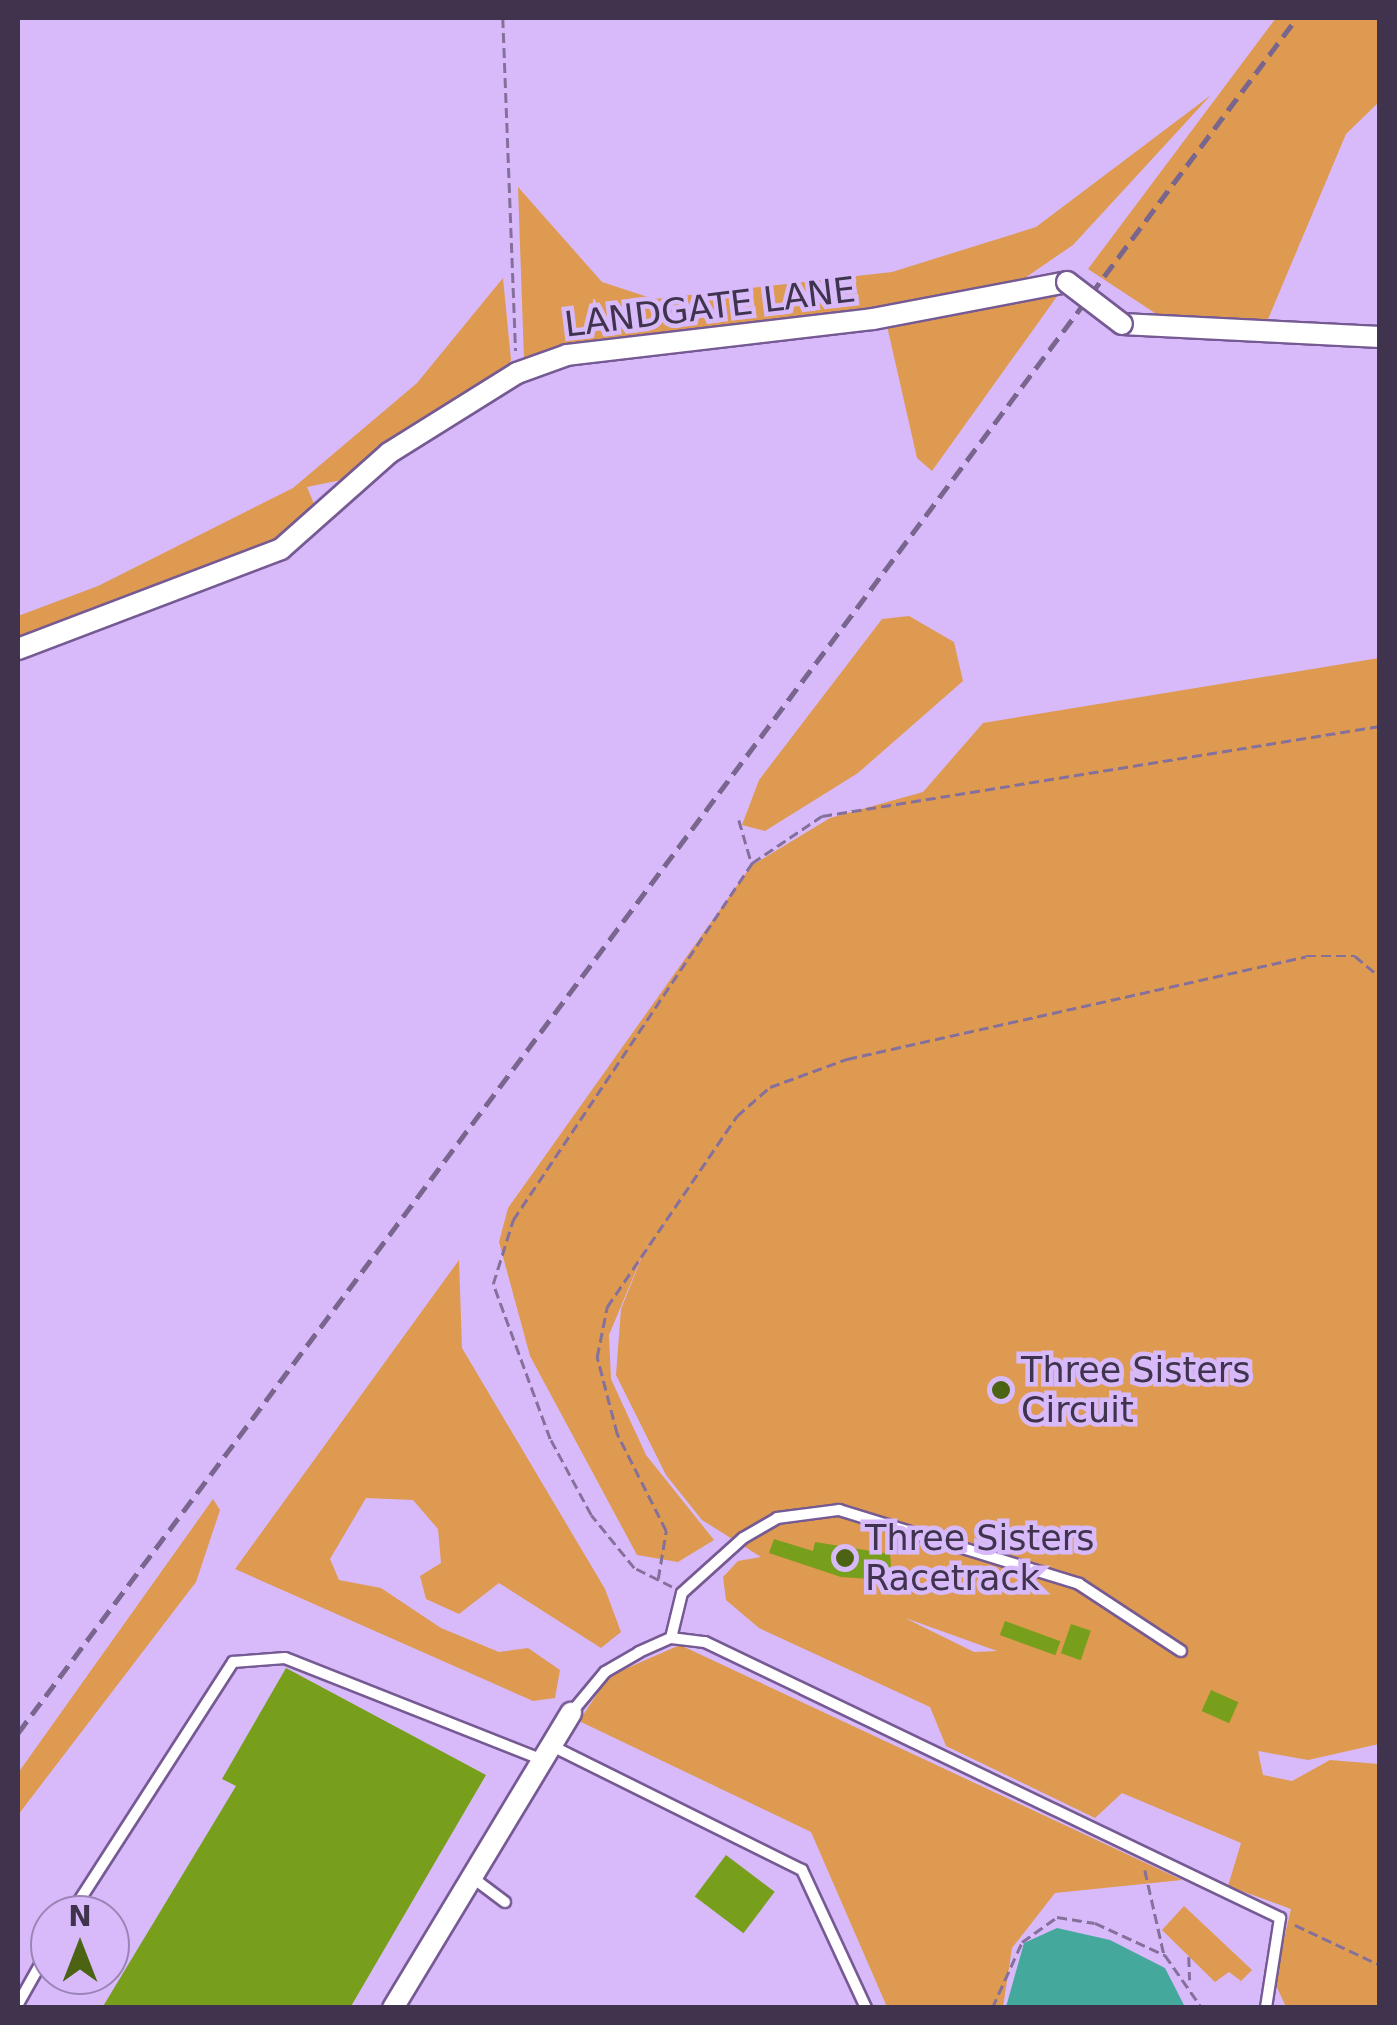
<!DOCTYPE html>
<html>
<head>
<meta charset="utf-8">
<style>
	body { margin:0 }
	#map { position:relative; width:1397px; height:2025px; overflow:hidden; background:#d8bafa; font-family:"DejaVu Sans",sans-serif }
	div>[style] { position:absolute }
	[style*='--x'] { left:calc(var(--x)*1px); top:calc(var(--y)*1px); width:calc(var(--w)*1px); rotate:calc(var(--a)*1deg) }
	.green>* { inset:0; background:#de9a50 }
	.water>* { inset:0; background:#45a89d }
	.building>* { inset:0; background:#789f1c; transform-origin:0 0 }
	.path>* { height:2.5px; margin-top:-1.25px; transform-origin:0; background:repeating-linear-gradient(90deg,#85709c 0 10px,transparent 0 15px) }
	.roads { filter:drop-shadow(2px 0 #765a93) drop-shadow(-2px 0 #765a93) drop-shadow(0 2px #765a93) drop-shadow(0 -2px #765a93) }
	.lane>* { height:10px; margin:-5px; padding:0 5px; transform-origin:5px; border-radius:5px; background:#fff }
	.street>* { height:20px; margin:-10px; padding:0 10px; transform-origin:10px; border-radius:10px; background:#fff }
	.rail>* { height:5px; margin-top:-2.5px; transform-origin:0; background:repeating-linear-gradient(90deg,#79668e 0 15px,transparent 0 23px) }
	.bridges { filter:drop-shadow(2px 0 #765a93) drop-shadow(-2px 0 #765a93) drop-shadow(0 2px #765a93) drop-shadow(0 -2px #765a93) }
	.street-bridge>* { height:20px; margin:-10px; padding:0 10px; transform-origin:10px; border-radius:10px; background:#fff }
	.dots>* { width:28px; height:28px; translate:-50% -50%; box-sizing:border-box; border:5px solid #d8bafa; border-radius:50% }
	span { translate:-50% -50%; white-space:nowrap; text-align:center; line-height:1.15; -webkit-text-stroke:9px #d8bafa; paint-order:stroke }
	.street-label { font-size:35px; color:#3f334d }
	.poi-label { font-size:35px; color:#3f334d }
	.left { translate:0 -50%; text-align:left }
	.frame { position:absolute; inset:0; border:20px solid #3f334d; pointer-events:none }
	.north { position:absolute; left:30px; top:1895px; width:100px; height:100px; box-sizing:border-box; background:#d8bafa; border:2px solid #9b84b5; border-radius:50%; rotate:0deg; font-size:28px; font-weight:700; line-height:40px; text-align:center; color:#3f334d }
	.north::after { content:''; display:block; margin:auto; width:35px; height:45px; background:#4b6313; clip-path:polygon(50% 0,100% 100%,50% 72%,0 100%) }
</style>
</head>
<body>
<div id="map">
	<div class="green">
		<div style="clip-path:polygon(1276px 18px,1379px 18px,1379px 102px,1346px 134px,1263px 331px,1164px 319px,1088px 269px)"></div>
		<div style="clip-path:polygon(1211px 95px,1073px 245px,1019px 282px,884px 311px,524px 360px,518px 187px,602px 282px,654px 299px,892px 272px,1036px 227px)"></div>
		<div style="clip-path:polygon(503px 278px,511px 360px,504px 374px,351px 478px,307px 487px,317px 511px,282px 545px,18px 644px,18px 616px,98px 586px,293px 488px,417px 383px)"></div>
		<div style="clip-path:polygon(1058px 295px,932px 471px,917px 458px,887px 326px)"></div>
		<div style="clip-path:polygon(909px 616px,954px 642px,963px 681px,858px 773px,765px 831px,742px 825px,759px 780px,882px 619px)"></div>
		<div style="clip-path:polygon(evenodd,1379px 658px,1379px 1744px,1308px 1760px,1258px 1751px,1263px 1775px,1292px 1781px,1330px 1760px,1379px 1764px,1379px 2007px,1286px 2007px,1274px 1981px,1291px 1909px,1228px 1886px,1241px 1843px,1122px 1793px,1095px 1818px,946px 1746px,930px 1707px,759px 1628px,726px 1600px,723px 1577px,738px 1561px,761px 1557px,702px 1520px,666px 1475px,616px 1375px,621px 1309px,652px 1232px,609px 1335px,611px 1379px,646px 1455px,714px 1540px,678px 1562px,637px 1555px,530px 1356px,499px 1242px,508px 1208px,751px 866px,830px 818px,923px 792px,983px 723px,1379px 658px,907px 1619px,908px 1619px,997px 1651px,974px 1652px,907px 1619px)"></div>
		<div style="clip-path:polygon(459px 1260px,462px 1348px,605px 1589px,621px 1632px,601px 1648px,499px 1583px,459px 1614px,426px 1599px,420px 1576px,441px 1563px,438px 1529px,413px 1500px,366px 1498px,330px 1559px,339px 1580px,381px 1588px,441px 1628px,499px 1652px,528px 1648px,560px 1670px,555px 1698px,533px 1701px,235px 1569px)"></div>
		<div style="clip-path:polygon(213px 1499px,220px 1510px,196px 1582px,18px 1815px,18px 1773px)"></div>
		<div style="clip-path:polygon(680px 1645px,1182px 1880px,1055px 1893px,1012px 1948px,1003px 2007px,887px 2007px,811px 1832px,579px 1721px,609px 1676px)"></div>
		<div style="clip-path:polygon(1184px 1906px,1252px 1970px,1241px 1981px,1229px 1972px,1215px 1982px,1162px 1930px)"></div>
	</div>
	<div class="water">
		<div style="clip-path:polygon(1057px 1928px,1110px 1940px,1165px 1968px,1185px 2007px,1006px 2007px,1024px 1943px)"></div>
	</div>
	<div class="building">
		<div style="clip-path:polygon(774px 1539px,813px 1551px,815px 1542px,890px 1554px,891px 1566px,885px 1580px,841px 1577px,769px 1553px)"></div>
		<div style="left:1005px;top:1621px;width:59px;height:15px;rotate:20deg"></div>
		<div style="left:1071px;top:1624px;width:21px;height:31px;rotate:19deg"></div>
		<div style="clip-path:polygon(286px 1668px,486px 1775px,350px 2008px,102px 2008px,236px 1786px,222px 1779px)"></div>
		<div style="left:1211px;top:1690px;width:30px;height:23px;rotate:24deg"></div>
		<div style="left:726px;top:1855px;width:61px;height:52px;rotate:37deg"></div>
	</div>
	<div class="path">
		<div style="--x:503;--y:18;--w:333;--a:87.8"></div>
		<div style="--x:739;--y:820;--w:43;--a:73.7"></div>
		<div style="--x:658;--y:1579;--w:49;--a:-80.5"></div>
		<div style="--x:666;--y:1531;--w:109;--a:-116.8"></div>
		<div style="--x:617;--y:1434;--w:80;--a:-104.6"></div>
		<div style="--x:597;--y:1357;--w:51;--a:-78.7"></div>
		<div style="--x:607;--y:1307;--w:231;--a:-55.8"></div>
		<div style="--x:737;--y:1116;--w:44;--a:-41.3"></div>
		<div style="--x:770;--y:1087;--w:82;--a:-20"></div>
		<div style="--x:847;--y:1059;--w:470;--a:-12.6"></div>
		<div style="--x:1306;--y:956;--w:49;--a:0"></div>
		<div style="--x:1355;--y:956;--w:33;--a:40"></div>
		<div style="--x:672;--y:1587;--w:42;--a:-153.4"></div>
		<div style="--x:634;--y:1568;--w:68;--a:-129.1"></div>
		<div style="--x:591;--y:1515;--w:86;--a:-118.3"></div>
		<div style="--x:550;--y:1439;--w:165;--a:-110.2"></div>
		<div style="--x:493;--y:1284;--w:67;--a:-72.6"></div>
		<div style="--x:513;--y:1220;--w:430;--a:-56.2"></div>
		<div style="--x:752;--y:863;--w:84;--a:-33.9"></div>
		<div style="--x:822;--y:816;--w:565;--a:-9.16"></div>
		<div style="--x:1145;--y:1870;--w:86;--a:77.3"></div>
		<div style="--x:1295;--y:1925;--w:94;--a:25.2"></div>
		<div style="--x:1189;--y:1957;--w:23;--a:88"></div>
		<div style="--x:992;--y:2008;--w:72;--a:-65.6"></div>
		<div style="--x:1022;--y:1942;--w:43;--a:-35.5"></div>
		<div style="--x:1057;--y:1917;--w:38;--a:9"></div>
		<div style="--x:1095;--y:1923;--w:77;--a:24.6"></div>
		<div style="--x:1165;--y:1955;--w:65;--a:55.1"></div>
	</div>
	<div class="roads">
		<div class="lane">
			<div style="--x:671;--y:1638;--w:46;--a:-76.3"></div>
			<div style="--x:682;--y:1593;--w:82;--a:-42"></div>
			<div style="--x:743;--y:1538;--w:39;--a:-30"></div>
			<div style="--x:777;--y:1518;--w:63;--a:-7.4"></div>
			<div style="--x:839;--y:1510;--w:251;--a:17.1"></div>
			<div style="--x:1079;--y:1584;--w:122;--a:33.3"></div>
			<div style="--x:571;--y:1713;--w:53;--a:-50.3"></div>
			<div style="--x:605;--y:1672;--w:39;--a:-30"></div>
			<div style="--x:639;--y:1652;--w:35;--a:-24"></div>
			<div style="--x:671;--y:1638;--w:34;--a:7"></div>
			<div style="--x:705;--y:1642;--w:638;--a:25.64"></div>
			<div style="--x:1280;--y:1918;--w:90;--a:98.9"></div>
			<div style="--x:552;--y:1746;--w:279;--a:26.4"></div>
			<div style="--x:802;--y:1870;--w:152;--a:65.1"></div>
			<div style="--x:473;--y:1878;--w:40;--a:37"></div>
			<div style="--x:70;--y:1915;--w:301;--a:-57.2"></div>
			<div style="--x:233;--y:1662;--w:52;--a:-4.4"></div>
			<div style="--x:285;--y:1658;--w:277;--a:21.6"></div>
			<div style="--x:18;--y:2004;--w:65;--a:-60.7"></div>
		</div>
		<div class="street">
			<div style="--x:1122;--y:324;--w:258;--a:2.9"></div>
			<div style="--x:18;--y:649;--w:281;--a:-20.8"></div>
			<div style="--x:281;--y:549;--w:144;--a:-41.6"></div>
			<div style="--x:389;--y:453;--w:151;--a:-32"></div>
			<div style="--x:517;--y:373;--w:53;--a:-19.8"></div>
			<div style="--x:567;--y:355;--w:308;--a:-6.7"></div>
			<div style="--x:873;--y:319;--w:197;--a:-10.8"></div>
			<div style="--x:393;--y:2008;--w:345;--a:-58.9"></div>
		</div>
	</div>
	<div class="rail">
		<div style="--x:18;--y:1733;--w:2139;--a:-53.29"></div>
	</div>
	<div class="bridges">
		<div class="street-bridge">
			<div style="--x:1067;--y:282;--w:69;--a:37.4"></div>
		</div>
	</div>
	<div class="dots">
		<div style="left:1001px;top:1390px;background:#4b6313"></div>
		<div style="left:845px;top:1558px;background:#4b6313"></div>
	</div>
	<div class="street-label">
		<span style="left:710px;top:307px;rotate:-7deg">LANDGATE LANE</span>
	</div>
	<div class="poi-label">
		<span class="left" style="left:1021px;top:1390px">Three Sisters<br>Circuit</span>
		<span class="left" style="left:865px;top:1558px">Three Sisters<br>Racetrack</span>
	</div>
	<div class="frame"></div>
	<div class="north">N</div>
</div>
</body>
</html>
